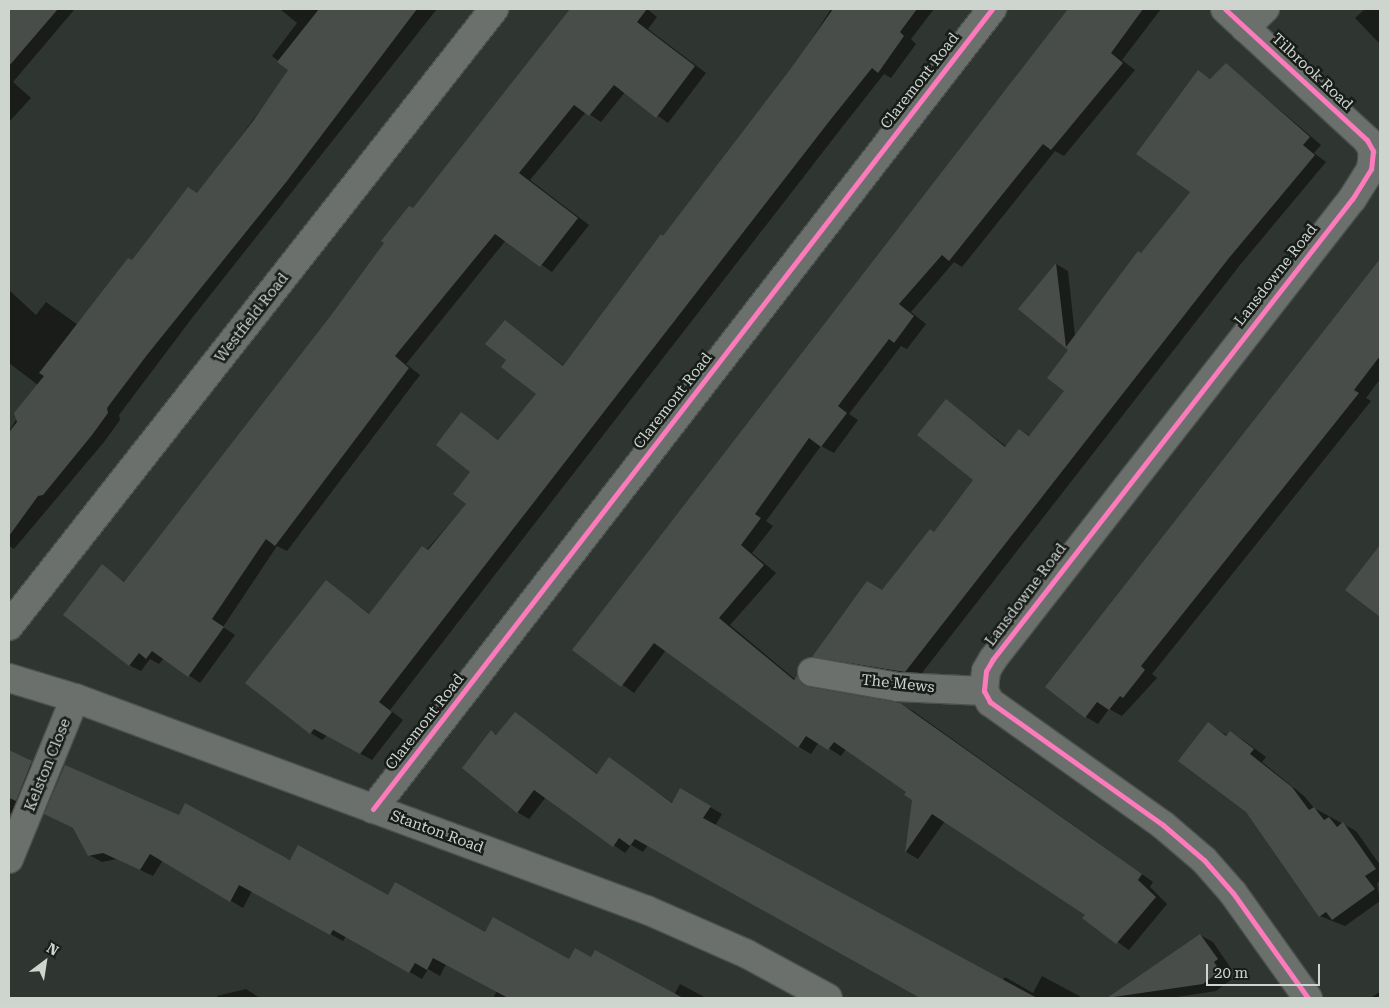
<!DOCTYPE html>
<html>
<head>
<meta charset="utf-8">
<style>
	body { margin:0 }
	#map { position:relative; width:1389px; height:1007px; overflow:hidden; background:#2f3530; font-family:"Roboto Serif",serif }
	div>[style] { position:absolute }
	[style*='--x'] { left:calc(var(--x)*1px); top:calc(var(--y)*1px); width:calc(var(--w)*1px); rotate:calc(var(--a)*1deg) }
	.shadow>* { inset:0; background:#0007 }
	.building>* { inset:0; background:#484d4a }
	.roads { filter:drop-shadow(1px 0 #4b514c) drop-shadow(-1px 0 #4b514c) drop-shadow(0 1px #4b514c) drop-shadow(0 -1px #4b514c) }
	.minor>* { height:28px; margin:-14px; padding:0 14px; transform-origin:14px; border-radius:14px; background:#6c706c }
	.cycleway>* { height:5px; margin:-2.5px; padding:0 2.5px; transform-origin:2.5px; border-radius:2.5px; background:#fd7abc }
	span { translate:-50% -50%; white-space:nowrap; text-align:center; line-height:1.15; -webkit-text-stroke:5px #181d19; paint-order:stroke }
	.street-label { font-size:15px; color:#ced5cf }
	.frame { position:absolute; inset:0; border:10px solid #ced5cf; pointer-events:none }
	.north { position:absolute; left:20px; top:937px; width:50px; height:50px; -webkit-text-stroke:4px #181d19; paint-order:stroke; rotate:31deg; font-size:14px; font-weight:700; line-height:20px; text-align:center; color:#ced5cf }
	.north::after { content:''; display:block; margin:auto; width:18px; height:22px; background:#ced5cf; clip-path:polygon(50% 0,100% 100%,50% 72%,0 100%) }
	.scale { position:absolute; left:1206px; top:964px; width:114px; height:22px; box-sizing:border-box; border:2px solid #ced5cf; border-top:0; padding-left:6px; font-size:15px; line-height:18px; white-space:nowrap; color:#ced5cf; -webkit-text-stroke:4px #181d19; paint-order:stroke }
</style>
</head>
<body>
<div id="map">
	<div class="shadow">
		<div style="clip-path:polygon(9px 9px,74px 10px,13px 82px,31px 98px,9px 122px)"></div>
		<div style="clip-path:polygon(280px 9px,437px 9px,192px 318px,119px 415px,120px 420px,104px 442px,14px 549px,9px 546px,9px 431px,38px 385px,9px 363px,9px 290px,36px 315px,46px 302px,78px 325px,132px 262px,198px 194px,290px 70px,272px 56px,297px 23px)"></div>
		<div style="clip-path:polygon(571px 9px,647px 9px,657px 17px,648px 29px,706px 73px,668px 123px,625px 92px,601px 122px,586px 112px,530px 180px,589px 225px,552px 272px,506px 240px,406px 364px,420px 375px,287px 551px,277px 546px,223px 627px,235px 635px,200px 683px,164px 658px,159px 664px,150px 659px,141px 671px,129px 665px,102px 566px,125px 582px)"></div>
		<div style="clip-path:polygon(831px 9px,934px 9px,911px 39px,916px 44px,891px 78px,884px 74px,843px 126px,390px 710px,403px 720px,372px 760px,327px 735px,322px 740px,311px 733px,326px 582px,370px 614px,467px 504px,472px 471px,461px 414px,500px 441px,538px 393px,508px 360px,505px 321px,564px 366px,793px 68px)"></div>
		<div style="clip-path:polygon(1069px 9px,1161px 9px,1122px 60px,1135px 70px,1064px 156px,1055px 151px,962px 267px,954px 262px,911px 312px,926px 324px,907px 349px,901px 346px,849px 414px,858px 420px,834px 453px,821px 446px,766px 521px,773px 526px,752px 553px,776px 573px,730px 625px,796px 680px,797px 678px,812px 689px,900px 704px,913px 711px,1153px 882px,1150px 887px,1167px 904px,1129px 950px,1084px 918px,1087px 914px,945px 821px,918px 859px,906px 852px,914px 799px,908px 792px,846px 749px,841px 756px,819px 742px,811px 754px,799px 747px,666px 650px,634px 693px,574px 650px)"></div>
		<div style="clip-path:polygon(1365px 9px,1380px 9px,1380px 44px,1355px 18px)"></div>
		<div style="clip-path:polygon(1226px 64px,1321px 145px,1314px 153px,1326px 162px,1240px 265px,918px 678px,825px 663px,813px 656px,883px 592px,935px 533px,975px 479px,946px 401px,1007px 447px,1020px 430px,1031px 436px,1066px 391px,1070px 350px,1020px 309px,1056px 264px,1068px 271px,1075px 336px,1191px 191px,1198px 71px,1212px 80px)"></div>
		<div style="clip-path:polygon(1380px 261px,1380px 379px,1366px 398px,1371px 401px,1152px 674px,1157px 678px,1122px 716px,1109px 709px,1098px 724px,1086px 717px,1047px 687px)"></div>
		<div style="clip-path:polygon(1371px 558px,1380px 563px,1380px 616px,1347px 590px)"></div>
		<div style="clip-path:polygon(515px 713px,598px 774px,609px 759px,673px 803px,681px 790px,722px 814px,715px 826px,1002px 981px,1005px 977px,1033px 993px,1042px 976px,1083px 998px,922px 998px,648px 845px,643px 852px,631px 845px,625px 853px,546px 797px,529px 819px,517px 812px,491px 732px,498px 735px)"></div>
		<div style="clip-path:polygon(1209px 724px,1228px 736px,1230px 732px,1243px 740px,1266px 757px,1262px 762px,1304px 796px,1314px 808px,1356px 831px,1380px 865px,1380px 881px,1377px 883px,1380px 901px,1345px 926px,1320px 916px)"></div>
		<div style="clip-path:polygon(13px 754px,44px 770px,24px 819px,9px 812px,9px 757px)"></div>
		<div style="clip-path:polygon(46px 814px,179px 817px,485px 934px,569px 961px,592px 959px,674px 995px,680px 984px,706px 998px,493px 998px,497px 991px,446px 964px,440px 976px,428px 969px,422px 979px,346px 936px,343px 941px,252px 891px,243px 908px,163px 860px,153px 876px,117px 859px,102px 862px,89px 855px,75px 829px)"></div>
		<div style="clip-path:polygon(1200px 935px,1213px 942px,1230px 967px,1226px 970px,1232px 979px,1216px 991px,1170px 998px,1109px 998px)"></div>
		<div style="clip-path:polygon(246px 989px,260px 998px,217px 998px,217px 996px)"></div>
		<div style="clip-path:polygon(1380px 992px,1380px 998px,1370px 998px)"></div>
	</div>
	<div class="building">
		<div style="clip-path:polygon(9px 9px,58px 9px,9px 66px)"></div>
		<div style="clip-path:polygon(319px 9px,417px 9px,287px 181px,147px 355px,107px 408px,108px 413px,92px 435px,43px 495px,38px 496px,9px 536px,9px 432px,17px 422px,14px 413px,44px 376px,39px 373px,128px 258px,132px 260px,188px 187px,197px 193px,253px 121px,288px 70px,277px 62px)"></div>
		<div style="clip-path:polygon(570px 9px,647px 9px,637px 22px,695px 66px,656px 118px,614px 85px,589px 116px,574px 105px,519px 173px,578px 218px,540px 267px,495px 234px,395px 356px,409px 368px,275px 546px,266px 539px,212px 619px,224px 627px,188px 677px,152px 651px,146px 659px,139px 653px,129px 666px,63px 615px,102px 564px,124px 582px,332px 314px,384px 243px,381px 241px,409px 206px,413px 208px)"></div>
		<div style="clip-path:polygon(833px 9px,917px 9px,900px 32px,904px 36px,878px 73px,872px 68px,831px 119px,379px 702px,392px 712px,360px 754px,314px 729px,310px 734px,245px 683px,326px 580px,369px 614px,422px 546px,428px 550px,466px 504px,453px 494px,470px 472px,436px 445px,461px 412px,498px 440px,536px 394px,501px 367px,506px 360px,485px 344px,505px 320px,563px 366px,661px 234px,663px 236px,792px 67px)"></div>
		<div style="clip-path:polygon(1068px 9px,1143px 9px,1111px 53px,1123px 63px,1051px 150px,1043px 144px,949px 261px,942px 255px,899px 304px,914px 316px,894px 343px,889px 339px,838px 406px,847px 413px,821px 447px,809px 438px,755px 514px,761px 518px,741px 545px,764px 565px,719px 618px,794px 680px,797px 676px,802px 684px,809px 687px,900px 703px,1142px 874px,1138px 880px,1156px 897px,1116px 944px,1082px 918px,1085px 915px,932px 814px,905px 853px,912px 800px,904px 795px,906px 792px,834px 742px,828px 750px,806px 736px,798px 748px,654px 643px,621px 687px,572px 650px)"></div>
		<div style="clip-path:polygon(1226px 63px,1310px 137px,1303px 145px,1315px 155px,1229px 258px,905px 672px,812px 657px,867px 581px,882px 590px,930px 529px,934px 532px,973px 480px,917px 435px,946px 399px,1005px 447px,1019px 429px,1029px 436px,1064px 391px,1047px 378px,1068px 350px,1018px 309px,1056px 263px,1066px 347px,1138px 251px,1141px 253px,1190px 192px,1136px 154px,1198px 70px,1210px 79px)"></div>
		<div style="clip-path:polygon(1380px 259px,1380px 356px,1354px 390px,1359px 393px,1141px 666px,1145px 670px,1123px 698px,1120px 696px,1109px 710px,1097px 702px,1085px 718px,1045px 687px)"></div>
		<div style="clip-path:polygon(1380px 545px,1380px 617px,1345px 590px)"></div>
		<div style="clip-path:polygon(515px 712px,597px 774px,609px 757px,672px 803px,680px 788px,711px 806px,703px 818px,1037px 998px,920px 998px,635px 839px,630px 846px,619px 838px,613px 847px,534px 790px,517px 813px,462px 768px,491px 730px,496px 735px)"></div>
		<div style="clip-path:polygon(1208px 722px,1226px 736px,1230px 731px,1254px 749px,1250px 754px,1292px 787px,1309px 810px,1314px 807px,1324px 820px,1329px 817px,1337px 827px,1343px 822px,1376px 869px,1365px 876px,1375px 889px,1332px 920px,1326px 912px,1319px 917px,1246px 812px,1178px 761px)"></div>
		<div style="clip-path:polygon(9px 750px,32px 761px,16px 801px,9px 798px)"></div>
		<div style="clip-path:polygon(65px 765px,179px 815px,185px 803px,290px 860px,298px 845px,388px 895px,395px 882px,485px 932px,493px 917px,569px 959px,575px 948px,591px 957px,595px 950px,683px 998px,508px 998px,433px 958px,427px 970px,415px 963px,409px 973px,333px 930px,330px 935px,239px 885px,230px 902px,150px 854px,140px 870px,103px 853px,88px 856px,73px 828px,44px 814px)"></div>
		<div style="clip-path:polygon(1200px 934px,1218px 959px,1214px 962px,1220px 971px,1203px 984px,1107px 998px)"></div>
	</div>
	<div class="roads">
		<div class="minor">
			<div style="--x:1225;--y:9;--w:193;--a:42.7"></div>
			<div style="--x:1367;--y:140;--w:13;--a:61"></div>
			<div style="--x:1373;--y:151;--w:18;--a:96"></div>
			<div style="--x:1371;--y:169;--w:36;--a:122"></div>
			<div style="--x:1352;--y:199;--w:584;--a:127.97"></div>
			<div style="--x:993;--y:659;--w:14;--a:120"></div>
			<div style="--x:986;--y:671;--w:20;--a:96"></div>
			<div style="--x:984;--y:691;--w:13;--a:61"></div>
			<div style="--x:990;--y:702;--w:212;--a:35.4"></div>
			<div style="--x:1163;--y:825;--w:54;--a:40.5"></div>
			<div style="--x:1204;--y:860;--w:44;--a:48.7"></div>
			<div style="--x:1233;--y:893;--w:129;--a:54.5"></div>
			<div style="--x:1245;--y:28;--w:28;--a:-44"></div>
			<div style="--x:9;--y:626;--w:785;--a:-51.83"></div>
			<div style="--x:812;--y:672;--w:87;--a:9.9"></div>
			<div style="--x:898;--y:687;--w:86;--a:2.7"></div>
			<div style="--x:9;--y:678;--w:69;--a:16.9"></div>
			<div style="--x:75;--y:698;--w:610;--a:20.34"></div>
			<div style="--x:647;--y:910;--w:109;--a:23.7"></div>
			<div style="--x:747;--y:954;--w:92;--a:28.5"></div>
			<div style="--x:373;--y:809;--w:1012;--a:-52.27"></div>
			<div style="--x:9;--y:859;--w:174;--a:-67.7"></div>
		</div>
	</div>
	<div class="cycleway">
		<div style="--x:1225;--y:9;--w:193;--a:42.7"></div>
		<div style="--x:1367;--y:140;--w:13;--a:61"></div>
		<div style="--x:1373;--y:151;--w:18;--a:96"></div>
		<div style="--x:1371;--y:169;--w:36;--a:122"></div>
		<div style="--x:1352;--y:199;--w:584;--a:127.97"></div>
		<div style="--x:993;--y:659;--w:14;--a:120"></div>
		<div style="--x:986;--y:671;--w:20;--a:96"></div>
		<div style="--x:984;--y:691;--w:13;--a:61"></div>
		<div style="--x:990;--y:702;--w:212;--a:35.4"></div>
		<div style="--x:1163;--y:825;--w:54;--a:40.5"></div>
		<div style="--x:1204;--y:860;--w:44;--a:48.7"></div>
		<div style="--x:1233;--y:893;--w:129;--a:54.5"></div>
		<div style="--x:373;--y:809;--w:1012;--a:-52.27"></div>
	</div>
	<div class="street-label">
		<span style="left:1312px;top:72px;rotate:43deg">Tilbrook Road</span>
		<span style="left:920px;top:81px;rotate:-52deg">Claremont Road</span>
		<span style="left:1276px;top:275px;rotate:-52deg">Lansdowne Road</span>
		<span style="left:252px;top:318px;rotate:-52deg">Westfield Road</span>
		<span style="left:673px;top:401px;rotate:-52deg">Claremont Road</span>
		<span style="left:1026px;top:595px;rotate:-53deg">Lansdowne Road</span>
		<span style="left:898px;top:684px;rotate:6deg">The Mews</span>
		<span style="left:425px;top:722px;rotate:-52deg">Claremont Road</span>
		<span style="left:48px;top:765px;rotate:-68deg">Kelston Close</span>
		<span style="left:437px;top:832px;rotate:20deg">Stanton Road</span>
	</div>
	<div class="frame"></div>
	<div class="north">N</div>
	<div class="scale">20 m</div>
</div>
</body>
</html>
